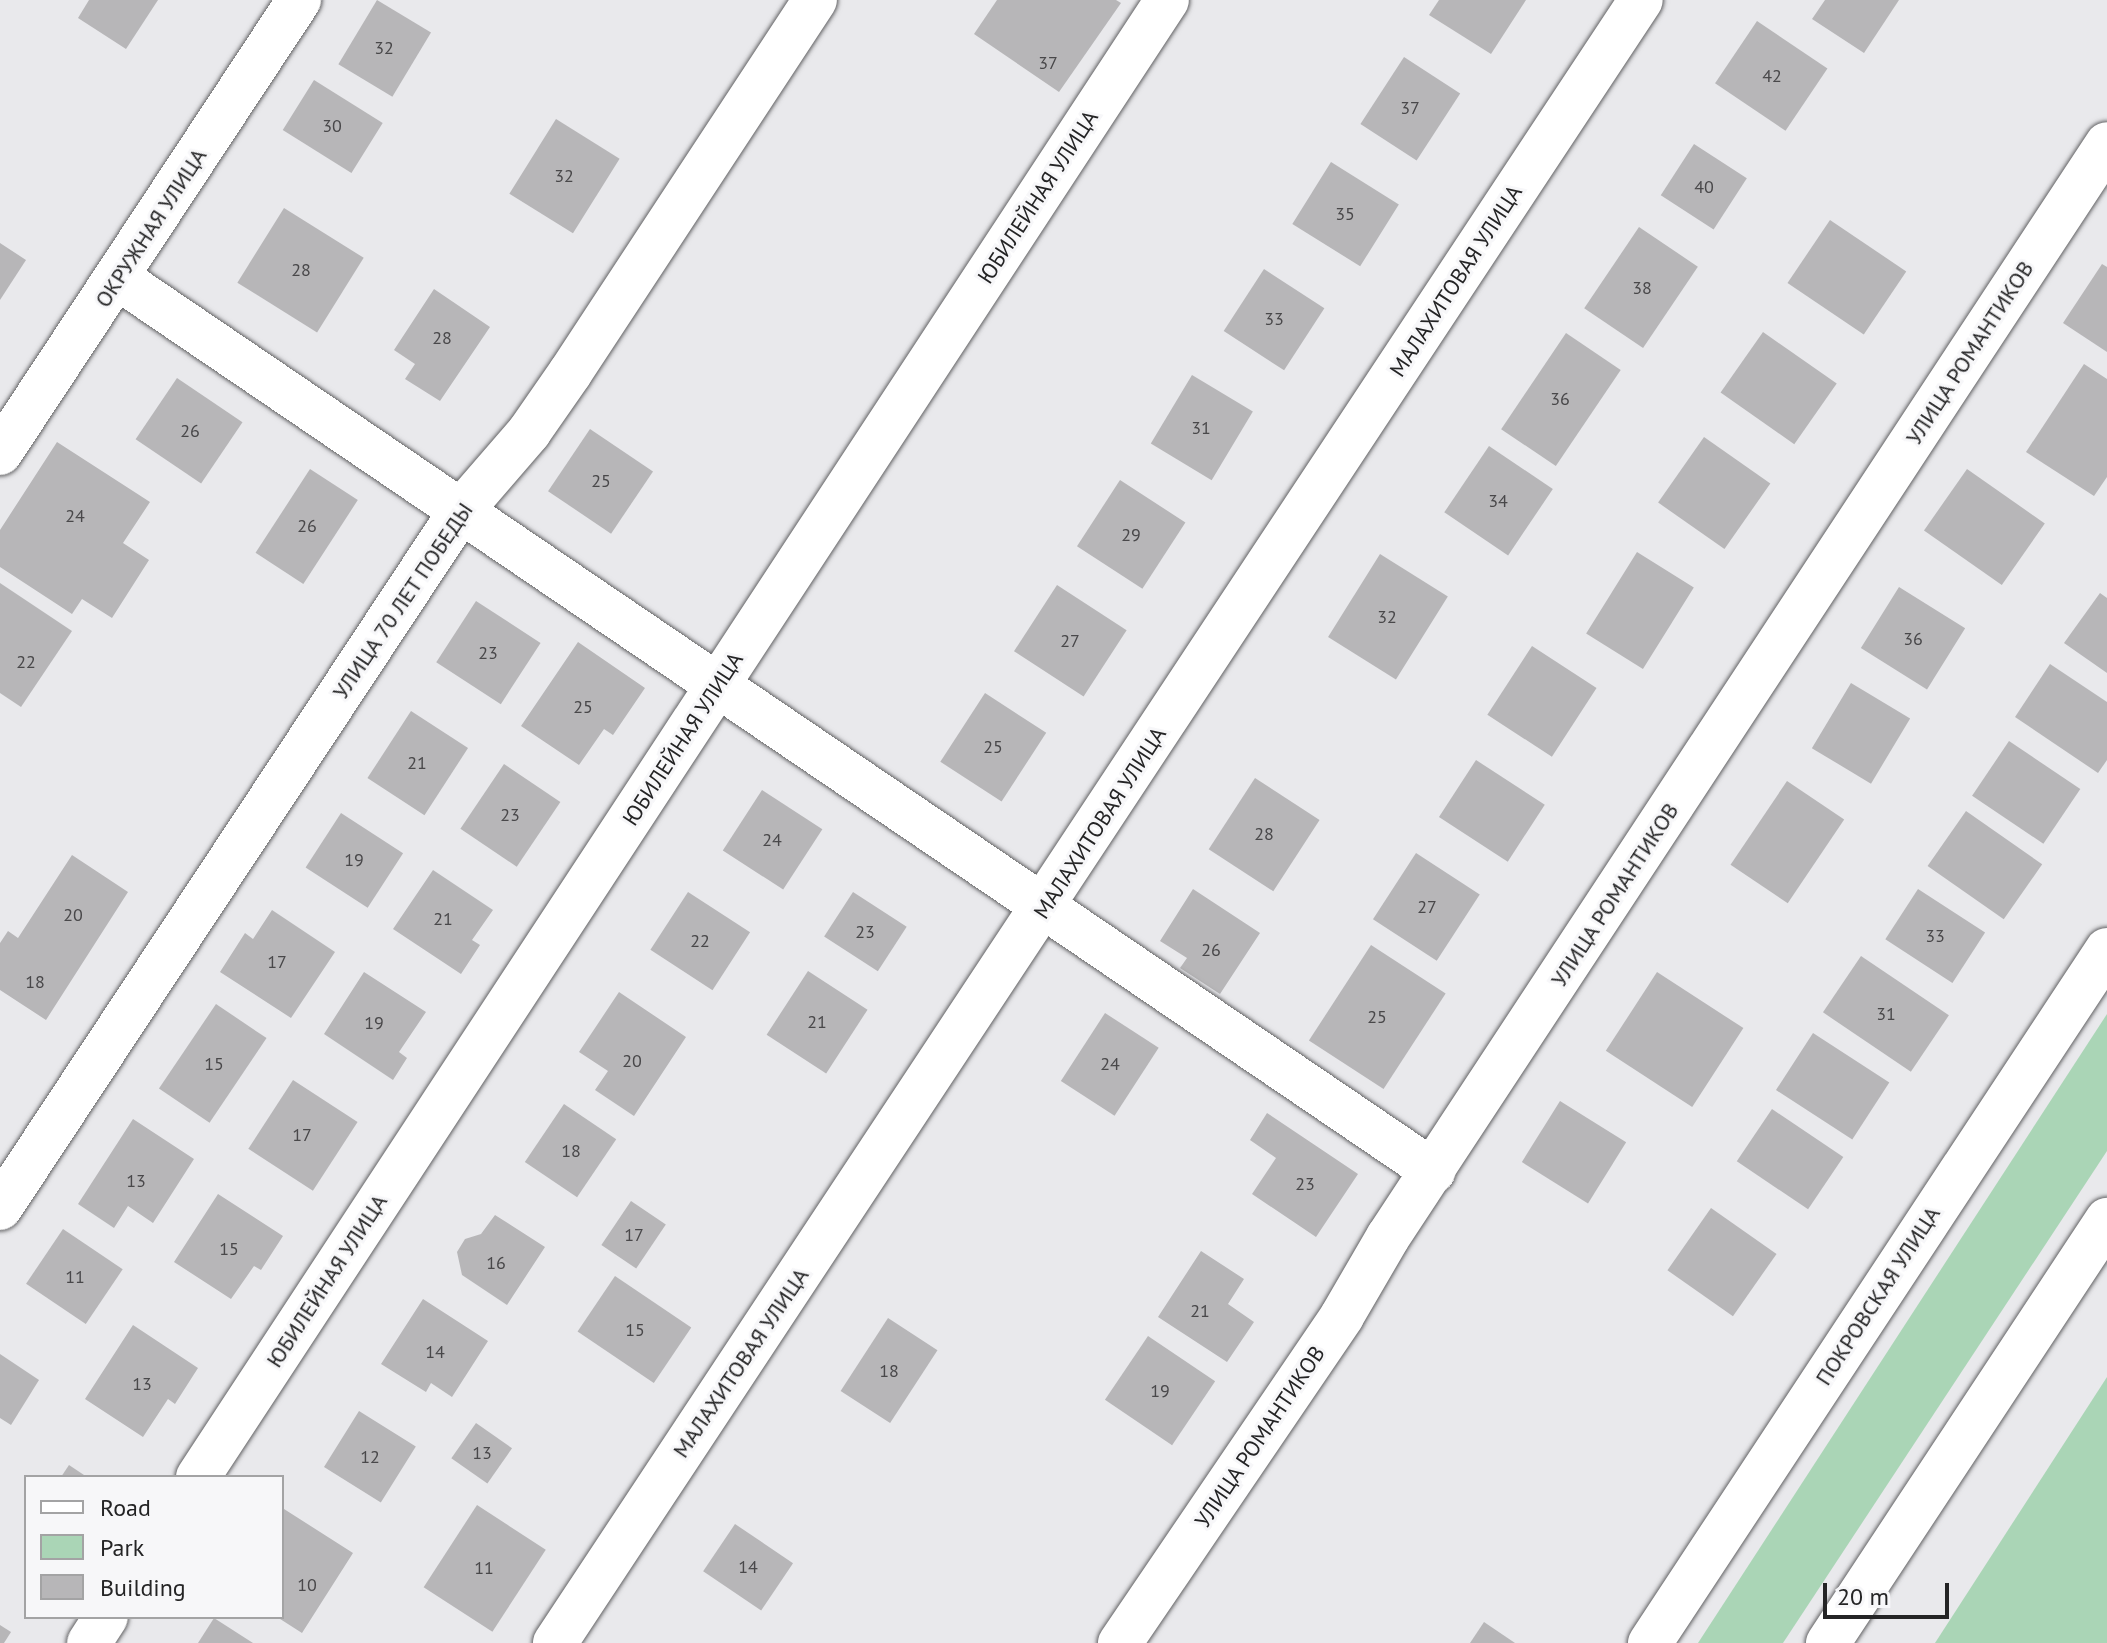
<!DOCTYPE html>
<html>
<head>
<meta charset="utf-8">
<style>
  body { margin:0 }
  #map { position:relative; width:2107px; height:1643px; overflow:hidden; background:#e9e9ec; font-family:"PT Sans",sans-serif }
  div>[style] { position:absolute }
  .green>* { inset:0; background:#aad5b6 }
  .building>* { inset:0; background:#b7b6b8; transform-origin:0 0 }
  .roads { filter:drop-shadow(0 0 2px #616163) drop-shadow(0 0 2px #616163) }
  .minor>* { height:44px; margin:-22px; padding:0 22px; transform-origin:22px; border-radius:22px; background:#fff }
  .major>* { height:44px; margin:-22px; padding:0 22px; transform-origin:22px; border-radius:22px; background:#fff }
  span { translate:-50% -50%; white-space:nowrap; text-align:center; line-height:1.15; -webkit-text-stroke:6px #f7f7f9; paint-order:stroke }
  .number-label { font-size:18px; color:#49484a }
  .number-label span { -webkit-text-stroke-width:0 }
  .street-label { font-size:22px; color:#242425 }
  .legend { position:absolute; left:24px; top:1475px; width:260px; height:144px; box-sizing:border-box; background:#f7f7f9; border:2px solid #a3a3a4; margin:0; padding:10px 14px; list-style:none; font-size:24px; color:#242425 }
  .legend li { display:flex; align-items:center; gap:16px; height:40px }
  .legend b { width:40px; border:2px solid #a3a3a4 }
  .scale { position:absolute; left:1823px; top:1583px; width:126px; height:36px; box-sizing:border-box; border:4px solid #242425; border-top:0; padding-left:10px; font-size:24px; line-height:28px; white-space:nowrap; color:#242425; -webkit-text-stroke:6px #f7f7f9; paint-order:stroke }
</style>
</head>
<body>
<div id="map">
  <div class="green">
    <div style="clip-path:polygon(2107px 1014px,2107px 1151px,1783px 1643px,1698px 1643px)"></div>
    <div style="clip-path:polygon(2107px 1377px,2107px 1643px,1935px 1643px)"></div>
  </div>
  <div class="building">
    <div style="clip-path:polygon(89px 0,158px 0,126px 49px,78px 18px)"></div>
    <div style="left:377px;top:0;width:63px;height:75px;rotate:31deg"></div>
    <div style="clip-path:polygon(997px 0,1116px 0,1121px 3px,1059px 92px,974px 34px)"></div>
    <div style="clip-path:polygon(1439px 0,1526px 0,1491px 54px,1429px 15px)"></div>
    <div style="clip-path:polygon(1825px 0,1899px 0,1864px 53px,1812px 19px)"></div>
    <div style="left:1757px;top:21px;width:85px;height:75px;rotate:34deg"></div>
    <div style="left:1404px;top:57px;width:67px;height:80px;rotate:33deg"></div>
    <div style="left:314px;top:80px;width:81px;height:59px;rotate:32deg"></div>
    <div style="left:556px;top:119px;width:75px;height:88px;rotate:32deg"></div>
    <div style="left:1694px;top:144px;width:63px;height:61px;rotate:33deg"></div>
    <div style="left:1331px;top:162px;width:80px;height:73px;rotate:32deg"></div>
    <div style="left:284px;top:208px;width:94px;height:88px;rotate:32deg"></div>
    <div style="left:1830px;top:220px;width:92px;height:76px;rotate:34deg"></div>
    <div style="left:1639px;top:227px;width:71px;height:98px;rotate:34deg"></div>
    <div style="clip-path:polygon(0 243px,26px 260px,0 300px)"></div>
    <div style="clip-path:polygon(2102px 264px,2107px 267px,2107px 352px,2063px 323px)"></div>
    <div style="left:1264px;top:269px;width:72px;height:74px;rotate:33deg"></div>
    <div style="clip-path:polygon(434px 289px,490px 327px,440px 401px,405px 379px,415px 364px,394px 350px)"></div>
    <div style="left:1763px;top:332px;width:90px;height:74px;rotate:35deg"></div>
    <div style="left:1566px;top:333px;width:66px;height:116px;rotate:34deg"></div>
    <div style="clip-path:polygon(2084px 364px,2107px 379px,2107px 477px,2094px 496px,2026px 452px)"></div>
    <div style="left:1192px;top:375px;width:71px;height:80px;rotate:31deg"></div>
    <div style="left:177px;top:378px;width:79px;height:74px;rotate:34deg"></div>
    <div style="left:590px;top:429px;width:76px;height:75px;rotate:34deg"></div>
    <div style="left:1704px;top:437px;width:81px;height:80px;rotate:35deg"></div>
    <div style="clip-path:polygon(57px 442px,150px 502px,123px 543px,149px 560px,112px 618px,82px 599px,72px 614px,0 567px,0 530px)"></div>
    <div style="left:1489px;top:446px;width:77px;height:80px;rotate:34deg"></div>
    <div style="left:310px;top:469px;width:57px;height:100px;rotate:33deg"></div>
    <div style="left:1967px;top:469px;width:95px;height:75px;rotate:35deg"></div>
    <div style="left:1120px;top:480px;width:78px;height:79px;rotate:33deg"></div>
    <div style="left:1637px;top:552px;width:67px;height:96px;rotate:32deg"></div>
    <div style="left:1380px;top:554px;width:80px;height:98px;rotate:32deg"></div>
    <div style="clip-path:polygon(0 583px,72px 631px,21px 707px,0 693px)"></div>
    <div style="left:1057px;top:585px;width:83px;height:79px;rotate:33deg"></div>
    <div style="left:1899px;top:587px;width:78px;height:72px;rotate:32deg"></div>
    <div style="clip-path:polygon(2100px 593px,2107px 598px,2107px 673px,2064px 643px)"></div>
    <div style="left:476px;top:601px;width:77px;height:73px;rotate:33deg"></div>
    <div style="clip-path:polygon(578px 642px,645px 688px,613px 735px,604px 729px,579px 765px,521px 726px)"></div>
    <div style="left:1532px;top:646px;width:77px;height:82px;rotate:33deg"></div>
    <div style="clip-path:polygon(2050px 664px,2107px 702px,2107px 760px,2098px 773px,2015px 717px)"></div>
    <div style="left:1851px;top:683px;width:69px;height:76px;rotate:31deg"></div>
    <div style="left:985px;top:693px;width:73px;height:82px;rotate:33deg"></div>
    <div style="left:411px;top:711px;width:68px;height:80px;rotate:33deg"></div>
    <div style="left:2009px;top:741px;width:86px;height:66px;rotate:34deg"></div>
    <div style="left:1476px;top:760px;width:82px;height:68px;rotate:33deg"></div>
    <div style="left:504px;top:764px;width:68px;height:78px;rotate:34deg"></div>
    <div style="left:1255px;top:778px;width:77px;height:85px;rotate:33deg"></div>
    <div style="left:1787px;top:781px;width:69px;height:101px;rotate:34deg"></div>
    <div style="left:762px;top:790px;width:72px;height:72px;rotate:33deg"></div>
    <div style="left:1966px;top:811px;width:93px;height:67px;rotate:35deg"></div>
    <div style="left:341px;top:813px;width:74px;height:65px;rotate:33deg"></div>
    <div style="left:1416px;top:853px;width:76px;height:79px;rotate:33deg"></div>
    <div style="clip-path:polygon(72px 855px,128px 892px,46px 1020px,0 990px,0 943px,8px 931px,18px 938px)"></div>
    <div style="clip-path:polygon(433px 870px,493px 910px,472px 940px,480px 945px,461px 974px,393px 929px)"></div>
    <div style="clip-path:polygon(1193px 889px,1260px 933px,1220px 994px,1180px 968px,1187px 958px,1160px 941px)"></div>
    <div style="left:1918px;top:889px;width:80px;height:60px;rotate:33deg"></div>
    <div style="left:688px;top:892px;width:74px;height:69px;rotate:33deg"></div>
    <div style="left:853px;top:892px;width:64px;height:53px;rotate:33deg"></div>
    <div style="clip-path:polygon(272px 910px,335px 952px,291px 1018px,220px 972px,245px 933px,253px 939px)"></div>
    <div style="left:1371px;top:945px;width:89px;height:114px;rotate:33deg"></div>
    <div style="left:1861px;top:956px;width:106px;height:68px;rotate:34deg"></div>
    <div style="left:808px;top:971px;width:71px;height:76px;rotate:33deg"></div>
    <div style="clip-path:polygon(364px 972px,426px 1012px,399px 1052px,407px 1058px,393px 1080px,324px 1034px)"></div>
    <div style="left:1657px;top:972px;width:103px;height:94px;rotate:33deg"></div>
    <div style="clip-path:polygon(619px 992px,686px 1037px,634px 1116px,595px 1090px,608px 1071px,579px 1052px)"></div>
    <div style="left:216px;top:1004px;width:61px;height:102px;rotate:34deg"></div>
    <div style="left:1105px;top:1013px;width:64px;height:81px;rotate:33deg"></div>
    <div style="left:1813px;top:1033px;width:91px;height:68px;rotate:33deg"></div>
    <div style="left:293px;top:1080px;width:77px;height:82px;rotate:33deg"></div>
    <div style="left:1560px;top:1101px;width:78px;height:72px;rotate:32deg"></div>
    <div style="left:564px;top:1104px;width:63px;height:70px;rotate:34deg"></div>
    <div style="left:1772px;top:1109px;width:86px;height:63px;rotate:34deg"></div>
    <div style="clip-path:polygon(1267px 1113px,1358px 1174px,1316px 1237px,1252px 1194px,1276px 1158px,1250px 1140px)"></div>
    <div style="clip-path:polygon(133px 1119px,194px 1159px,153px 1223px,128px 1206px,114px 1228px,78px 1204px)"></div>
    <div style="clip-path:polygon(218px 1194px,283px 1236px,261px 1270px,254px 1266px,231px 1299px,174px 1262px)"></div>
    <div style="left:631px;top:1201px;width:42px;height:53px;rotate:34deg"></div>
    <div style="left:1711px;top:1208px;width:80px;height:76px;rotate:35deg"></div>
    <div style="clip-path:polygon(495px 1215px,545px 1247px,507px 1305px,462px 1275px,457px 1252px,465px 1239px,481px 1234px)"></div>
    <div style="left:63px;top:1229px;width:72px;height:66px;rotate:34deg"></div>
    <div style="clip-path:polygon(1201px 1251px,1244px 1279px,1228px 1304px,1254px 1322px,1227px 1362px,1158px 1317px)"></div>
    <div style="left:615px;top:1276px;width:92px;height:67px;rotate:34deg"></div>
    <div style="clip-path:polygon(423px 1299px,488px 1341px,452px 1397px,431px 1383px,426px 1392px,381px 1364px)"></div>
    <div style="left:888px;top:1318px;width:59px;height:87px;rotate:33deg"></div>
    <div style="clip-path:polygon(133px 1325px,198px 1368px,175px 1404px,168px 1399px,143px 1437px,85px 1399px)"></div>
    <div style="left:1148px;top:1336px;width:81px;height:77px;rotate:34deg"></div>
    <div style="clip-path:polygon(0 1354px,39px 1380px,11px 1425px,0 1418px)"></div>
    <div style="left:359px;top:1411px;width:67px;height:66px;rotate:32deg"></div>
    <div style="left:476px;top:1423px;width:44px;height:43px;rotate:35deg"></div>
    <div style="clip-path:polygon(69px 1465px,87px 1477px,61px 1477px)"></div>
    <div style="left:477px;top:1505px;width:82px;height:98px;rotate:33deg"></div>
    <div style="clip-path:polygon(284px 1509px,353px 1553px,302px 1633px,277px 1617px,282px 1617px)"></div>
    <div style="left:735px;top:1524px;width:70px;height:57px;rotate:34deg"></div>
    <div style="clip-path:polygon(214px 1618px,253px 1643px,198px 1643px)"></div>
    <div style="clip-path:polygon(1484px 1622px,1515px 1643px,1470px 1643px)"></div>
    <div style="clip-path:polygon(0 1625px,11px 1632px,4px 1643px,0 1643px)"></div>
  </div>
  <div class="roads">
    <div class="minor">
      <div style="left:118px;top:278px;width:1590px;rotate:34.18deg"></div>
      <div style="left:0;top:453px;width:543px;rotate:-56.57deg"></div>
      <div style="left:0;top:1208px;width:834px;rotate:-56.54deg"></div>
      <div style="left:460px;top:512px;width:106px;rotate:-49.2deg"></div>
      <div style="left:529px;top:432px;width:72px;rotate:-55.2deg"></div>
      <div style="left:570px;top:373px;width:446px;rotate:-56.7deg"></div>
      <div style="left:198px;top:1477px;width:1766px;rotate:-56.73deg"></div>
      <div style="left:89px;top:1643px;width:31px;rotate:-57deg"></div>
      <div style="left:555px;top:1643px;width:1969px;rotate:-56.54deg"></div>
      <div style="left:1120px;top:1643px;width:395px;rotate:-55.8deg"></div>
      <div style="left:1342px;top:1316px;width:91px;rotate:-59.8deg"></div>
      <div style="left:1388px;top:1237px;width:1308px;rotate:-56.66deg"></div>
      <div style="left:1650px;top:1643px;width:830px;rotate:-56.6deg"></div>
    </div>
    <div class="major">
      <div style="left:1828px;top:1643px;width:507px;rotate:-56.59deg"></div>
    </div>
  </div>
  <div class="number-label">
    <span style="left:384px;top:48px">32</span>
    <span style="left:1048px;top:63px">37</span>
    <span style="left:1772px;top:76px">42</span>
    <span style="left:1410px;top:108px">37</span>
    <span style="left:332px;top:126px">30</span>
    <span style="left:564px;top:176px">32</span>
    <span style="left:1704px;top:187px">40</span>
    <span style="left:1345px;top:214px">35</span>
    <span style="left:301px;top:270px">28</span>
    <span style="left:1642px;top:288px">38</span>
    <span style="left:1274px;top:319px">33</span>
    <span style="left:442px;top:338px">28</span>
    <span style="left:1560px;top:399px">36</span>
    <span style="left:1201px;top:428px">31</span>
    <span style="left:190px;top:431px">26</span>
    <span style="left:601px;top:481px">25</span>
    <span style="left:1498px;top:501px">34</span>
    <span style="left:75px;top:516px">24</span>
    <span style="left:307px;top:526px">26</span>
    <span style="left:1131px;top:535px">29</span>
    <span style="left:1387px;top:617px">32</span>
    <span style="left:1913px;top:639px">36</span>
    <span style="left:1070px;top:641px">27</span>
    <span style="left:488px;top:653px">23</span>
    <span style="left:26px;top:662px">22</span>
    <span style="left:583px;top:707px">25</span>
    <span style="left:993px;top:747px">25</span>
    <span style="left:417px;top:763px">21</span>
    <span style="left:510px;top:815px">23</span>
    <span style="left:1264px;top:834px">28</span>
    <span style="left:772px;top:840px">24</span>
    <span style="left:354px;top:860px">19</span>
    <span style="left:1427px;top:907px">27</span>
    <span style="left:73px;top:915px">20</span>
    <span style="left:443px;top:919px">21</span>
    <span style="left:865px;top:932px">23</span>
    <span style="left:1935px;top:936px">33</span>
    <span style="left:700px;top:941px">22</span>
    <span style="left:1211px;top:950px">26</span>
    <span style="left:277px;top:962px">17</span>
    <span style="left:35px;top:982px">18</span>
    <span style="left:1886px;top:1014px">31</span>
    <span style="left:1377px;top:1017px">25</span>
    <span style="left:817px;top:1022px">21</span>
    <span style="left:374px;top:1023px">19</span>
    <span style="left:632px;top:1061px">20</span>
    <span style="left:214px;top:1064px">15</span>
    <span style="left:1110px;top:1064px">24</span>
    <span style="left:302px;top:1135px">17</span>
    <span style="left:571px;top:1151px">18</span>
    <span style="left:136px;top:1181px">13</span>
    <span style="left:1305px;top:1184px">23</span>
    <span style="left:634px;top:1235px">17</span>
    <span style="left:229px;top:1249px">15</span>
    <span style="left:496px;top:1263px">16</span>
    <span style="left:75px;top:1277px">11</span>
    <span style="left:1200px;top:1311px">21</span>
    <span style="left:635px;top:1330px">15</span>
    <span style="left:435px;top:1352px">14</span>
    <span style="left:889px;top:1371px">18</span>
    <span style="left:142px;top:1384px">13</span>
    <span style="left:1160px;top:1391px">19</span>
    <span style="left:482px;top:1453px">13</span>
    <span style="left:370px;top:1457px">12</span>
    <span style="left:748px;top:1567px">14</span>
    <span style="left:484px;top:1568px">11</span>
    <span style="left:307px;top:1585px">10</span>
  </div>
  <div class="street-label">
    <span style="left:1038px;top:197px;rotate:-57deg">ЮБИЛЕЙНАЯ УЛИЦА</span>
    <span style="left:151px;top:228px;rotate:-57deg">ОКРУЖНАЯ УЛИЦА</span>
    <span style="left:1456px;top:281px;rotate:-57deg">МАЛАХИТОВАЯ УЛИЦА</span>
    <span style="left:1970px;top:353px;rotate:-57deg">УЛИЦА РОМАНТИКОВ</span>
    <span style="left:403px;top:601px;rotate:-56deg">УЛИЦА 70 ЛЕТ ПОБЕДЫ</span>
    <span style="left:683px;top:739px;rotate:-57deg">ЮБИЛЕЙНАЯ УЛИЦА</span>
    <span style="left:1100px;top:823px;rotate:-57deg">МАЛАХИТОВАЯ УЛИЦА</span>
    <span style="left:1615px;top:895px;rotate:-57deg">УЛИЦА РОМАНТИКОВ</span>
    <span style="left:327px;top:1281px;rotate:-57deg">ЮБИЛЕЙНАЯ УЛИЦА</span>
    <span style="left:1878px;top:1296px;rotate:-57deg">ПОКРОВСКАЯ УЛИЦА</span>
    <span style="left:741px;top:1363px;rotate:-56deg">МАЛАХИТОВАЯ УЛИЦА</span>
    <span style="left:1260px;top:1437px;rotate:-56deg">УЛИЦА РОМАНТИКОВ</span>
  </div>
  <ul class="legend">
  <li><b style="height:10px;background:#fff"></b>Road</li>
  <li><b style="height:22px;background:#aad5b6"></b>Park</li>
  <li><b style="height:22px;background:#b7b6b8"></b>Building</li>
  </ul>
  <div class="scale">20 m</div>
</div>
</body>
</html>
